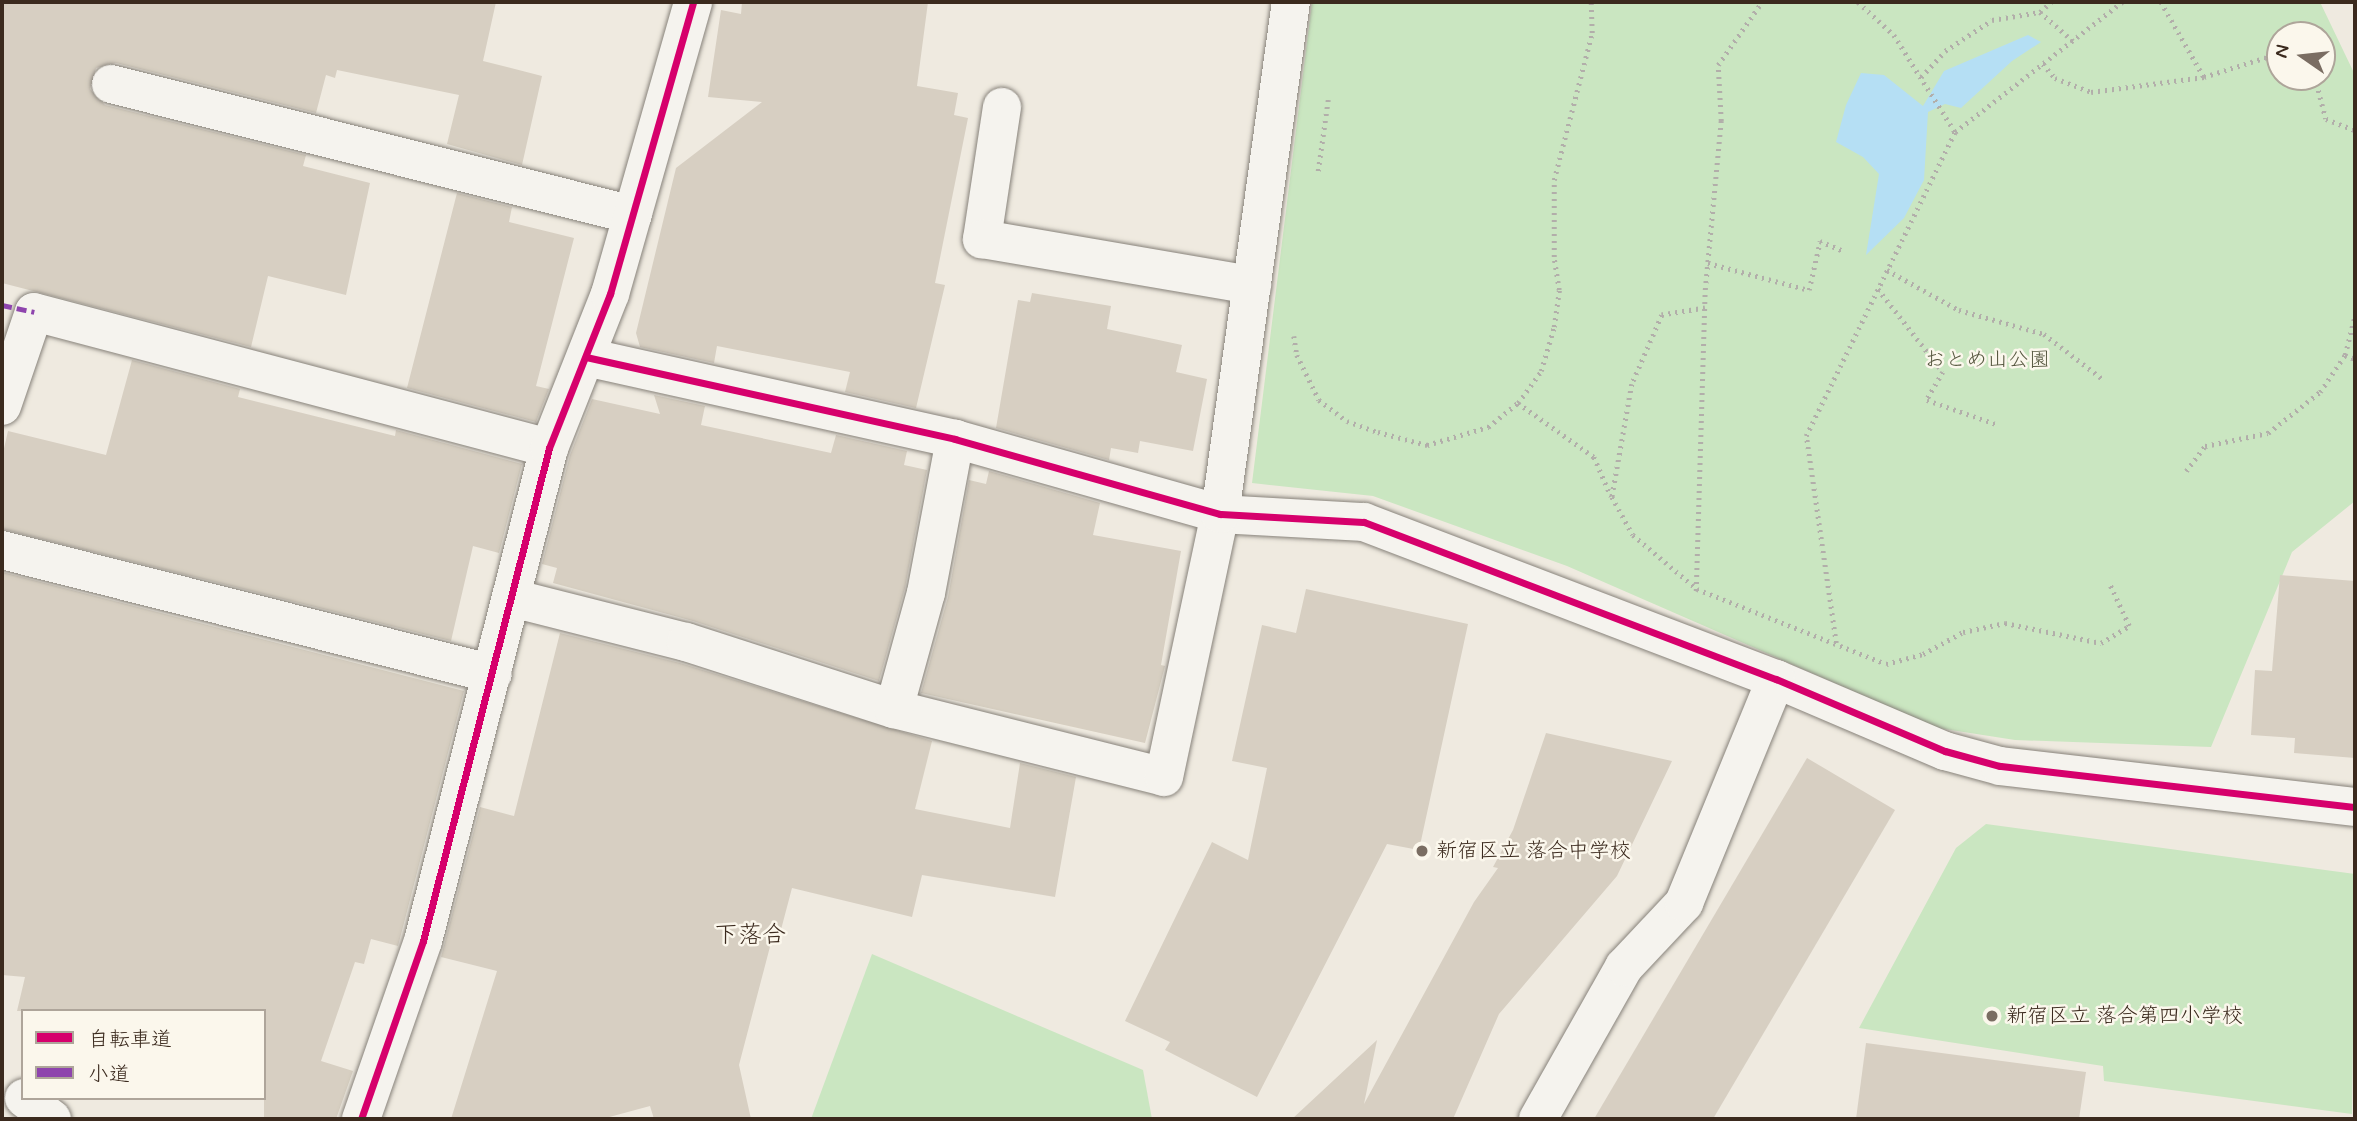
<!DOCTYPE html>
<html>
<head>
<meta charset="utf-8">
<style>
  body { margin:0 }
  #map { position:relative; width:2357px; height:1121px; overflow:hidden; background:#efeae0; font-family:Mynerve,"Klee One",sans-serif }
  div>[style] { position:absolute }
  .green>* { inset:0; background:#cae6c1 }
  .water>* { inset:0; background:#b5dff4 }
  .building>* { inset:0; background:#d7cfc2 }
  .path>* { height:4.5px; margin-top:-2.25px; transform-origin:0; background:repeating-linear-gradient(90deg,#b2aeaa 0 2px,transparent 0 7px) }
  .roads { filter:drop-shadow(0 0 2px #87827a) drop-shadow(0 0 2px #87827a) }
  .minor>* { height:38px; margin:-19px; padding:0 19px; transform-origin:19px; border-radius:19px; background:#f5f3ee }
  .quiet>* { height:5px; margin-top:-2.5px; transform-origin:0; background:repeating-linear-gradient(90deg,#8e44ad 0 10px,transparent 0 15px) }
  .cycleway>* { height:7px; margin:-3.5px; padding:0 3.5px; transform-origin:3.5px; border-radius:3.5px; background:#d6006c }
  .dots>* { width:19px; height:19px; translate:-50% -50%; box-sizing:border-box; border:4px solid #fbf7ec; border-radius:50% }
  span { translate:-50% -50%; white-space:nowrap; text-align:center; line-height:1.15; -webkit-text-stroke:5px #fbf7ec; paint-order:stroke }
  .park-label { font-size:21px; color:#575840 }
  .poi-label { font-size:21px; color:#3b2a1e }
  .left { translate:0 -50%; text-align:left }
  .quarter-label { font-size:24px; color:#3b2a1e }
  .frame { position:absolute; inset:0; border:4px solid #3b2a1e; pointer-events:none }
  .legend { position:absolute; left:21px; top:1009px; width:245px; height:91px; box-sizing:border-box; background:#fbf7ec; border:2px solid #aea59a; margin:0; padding:9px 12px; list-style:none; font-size:21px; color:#3b2a1e }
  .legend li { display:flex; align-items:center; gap:14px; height:35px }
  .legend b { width:35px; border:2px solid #aea59a }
  .north { position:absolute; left:2266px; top:21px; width:70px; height:70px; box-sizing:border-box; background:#fbf7ec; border:2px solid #aea59a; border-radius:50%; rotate:284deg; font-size:19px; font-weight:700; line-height:28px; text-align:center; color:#3b2a1e }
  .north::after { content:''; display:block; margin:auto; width:24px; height:32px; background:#7a6d62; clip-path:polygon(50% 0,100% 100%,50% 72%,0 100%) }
</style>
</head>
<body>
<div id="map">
  <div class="green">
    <div style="clip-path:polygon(evenodd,1312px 2px,2320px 2px,2355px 75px,2355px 501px,2292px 552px,2211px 747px,2015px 740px,1938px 728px,1567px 566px,1373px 496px,1252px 483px,1312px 2px,2280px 35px,2322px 35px,2322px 77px,2280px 77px,2280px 35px)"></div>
    <div style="clip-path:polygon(1986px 824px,2355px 874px,2352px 1114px,2104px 1081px,2103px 1066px,1859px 1028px,1956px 848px)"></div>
    <div style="clip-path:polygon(872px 954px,1143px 1070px,1152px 1119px,811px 1119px)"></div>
  </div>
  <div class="water">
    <div style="clip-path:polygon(2028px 35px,2041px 42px,2012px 61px,1961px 108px,1945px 104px,1928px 112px,1924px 180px,1904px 218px,1866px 255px,1879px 174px,1863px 157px,1836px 142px,1846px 105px,1861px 73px,1884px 75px,1923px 106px,1944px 71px)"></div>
  </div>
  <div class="building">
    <div style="clip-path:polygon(2px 2px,496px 2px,483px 61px,542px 76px,522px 165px,447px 144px,459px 95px,337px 70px,335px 78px,326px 75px,316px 113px,116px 63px,96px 68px,90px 89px,105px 105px,306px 155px,303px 166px,370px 183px,346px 295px,268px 276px,251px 347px,2px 283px)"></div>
    <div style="clip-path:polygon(742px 2px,928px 2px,917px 86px,958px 93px,954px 115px,968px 118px,935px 283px,945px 285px,916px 408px,845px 392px,850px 372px,717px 346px,714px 363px,640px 347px,636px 333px,676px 168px,762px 102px,708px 97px,721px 10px,741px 14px)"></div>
    <div style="clip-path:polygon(457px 193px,512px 207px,509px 222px,574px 238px,536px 386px,549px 389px,536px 422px,407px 388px)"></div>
    <div style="clip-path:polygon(1032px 293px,1111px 306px,1107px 329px,1182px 345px,1176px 372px,1207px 379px,1193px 451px,1140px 441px,1138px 453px,1111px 448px,1109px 460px,996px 428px,1018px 300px,1030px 302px)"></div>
    <div style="clip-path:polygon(132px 360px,240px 389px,238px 397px,395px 436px,396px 430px,522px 464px,499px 553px,473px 546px,451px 641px,2px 529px,2px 457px,8px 431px,106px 455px)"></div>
    <div style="clip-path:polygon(654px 395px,705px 406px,701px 425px,831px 453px,836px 435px,907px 451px,904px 465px,927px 470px,905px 588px,879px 681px,693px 621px,553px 583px,557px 568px,542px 564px,570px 455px,592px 399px,660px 414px)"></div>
    <div style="clip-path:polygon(989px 471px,1100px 503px,1093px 535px,1181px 551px,1161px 665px,1165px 666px,1145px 743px,921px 693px,948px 597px,969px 480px,986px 484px)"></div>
    <div style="clip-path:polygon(2px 572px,464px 691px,398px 946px,371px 939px,364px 964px,355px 962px,321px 1061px,353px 1071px,336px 1119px,264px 1119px,264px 1011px,17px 1011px,25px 977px,2px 975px)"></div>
    <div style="clip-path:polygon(2280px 575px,2355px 581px,2355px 758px,2294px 753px,2295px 738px,2251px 735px,2255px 670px,2272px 671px)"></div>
    <div style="clip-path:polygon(1306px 589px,1468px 624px,1419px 850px,1387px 844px,1257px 1097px,1165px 1050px,1170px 1042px,1125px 1021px,1212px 842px,1248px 860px,1267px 768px,1232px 761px,1262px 625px,1296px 633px)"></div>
    <div style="clip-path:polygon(560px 633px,680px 663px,932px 741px,915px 809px,1010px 828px,1020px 763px,1076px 777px,1055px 897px,922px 875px,912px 917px,792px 888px,778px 941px,772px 939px,739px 1065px,751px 1119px,654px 1119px,650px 1106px,602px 1119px,451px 1119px,497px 971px,441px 957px,480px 807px,514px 816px)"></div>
    <div style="clip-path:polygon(1546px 733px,1672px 761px,1617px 876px,1499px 1014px,1453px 1119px,1292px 1119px,1377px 1040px,1364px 1104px,1474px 902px,1498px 868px,1493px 867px,1513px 830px)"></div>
    <div style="clip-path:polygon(1807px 758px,1895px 810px,1713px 1119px,1594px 1119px)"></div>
    <div style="clip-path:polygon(1866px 1043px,2086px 1072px,2079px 1119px,1856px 1119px)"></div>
  </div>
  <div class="path">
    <div style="left:1858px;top:2px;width:49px;rotate:42.5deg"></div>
    <div style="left:1894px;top:35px;width:115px;rotate:57.8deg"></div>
    <div style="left:2161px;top:2px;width:86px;rotate:60.2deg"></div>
    <div style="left:2040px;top:12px;width:44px;rotate:41.3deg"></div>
    <div style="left:2043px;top:64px;width:18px;rotate:49deg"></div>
    <div style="left:2055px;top:78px;width:39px;rotate:21deg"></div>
    <div style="left:2091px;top:92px;width:114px;rotate:-7.6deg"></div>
    <div style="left:2204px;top:77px;width:80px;rotate:-17.5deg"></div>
    <div style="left:1921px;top:77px;width:35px;rotate:-47deg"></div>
    <div style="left:1945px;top:51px;width:56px;rotate:-33.4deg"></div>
    <div style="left:1992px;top:20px;width:49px;rotate:-9.5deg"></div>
    <div style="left:2040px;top:12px;width:15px;rotate:-42deg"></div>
    <div style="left:2315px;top:77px;width:43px;rotate:75.3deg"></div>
    <div style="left:2326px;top:119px;width:31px;rotate:21deg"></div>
    <div style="left:1318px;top:171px;width:72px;rotate:-82deg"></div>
    <div style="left:1708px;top:263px;width:105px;rotate:15deg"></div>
    <div style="left:1809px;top:290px;width:50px;rotate:-77.3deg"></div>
    <div style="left:1820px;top:241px;width:26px;rotate:23deg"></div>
    <div style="left:1887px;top:270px;width:82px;rotate:29.1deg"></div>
    <div style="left:1959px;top:310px;width:88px;rotate:15.8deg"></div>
    <div style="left:2044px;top:334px;width:76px;rotate:37.5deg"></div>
    <div style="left:1878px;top:289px;width:105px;rotate:51.9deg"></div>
    <div style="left:1943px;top:372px;width:32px;rotate:120deg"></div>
    <div style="left:1927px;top:400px;width:73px;rotate:19.2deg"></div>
    <div style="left:1705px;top:308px;width:44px;rotate:170.8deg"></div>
    <div style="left:1662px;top:315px;width:75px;rotate:113.5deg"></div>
    <div style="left:1632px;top:384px;width:115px;rotate:100deg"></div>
    <div style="left:1612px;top:497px;width:43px;rotate:61.1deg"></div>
    <div style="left:1633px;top:535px;width:84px;rotate:40.2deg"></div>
    <div style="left:1697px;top:589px;width:203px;rotate:21.6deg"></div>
    <div style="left:1886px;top:664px;width:38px;rotate:-15deg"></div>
    <div style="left:1923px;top:654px;width:46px;rotate:-28.8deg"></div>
    <div style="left:1963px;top:632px;width:43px;rotate:-12.1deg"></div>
    <div style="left:2005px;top:623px;width:98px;rotate:11.8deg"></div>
    <div style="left:2101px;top:643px;width:33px;rotate:-31deg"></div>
    <div style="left:2129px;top:626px;width:45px;rotate:-114.9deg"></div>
    <div style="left:1294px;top:336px;width:19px;rotate:81deg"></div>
    <div style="left:1297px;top:355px;width:50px;rotate:63.9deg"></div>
    <div style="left:1319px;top:400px;width:35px;rotate:37deg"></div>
    <div style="left:1347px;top:421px;width:33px;rotate:20deg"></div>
    <div style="left:1378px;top:432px;width:51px;rotate:14.9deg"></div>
    <div style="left:1427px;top:445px;width:64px;rotate:-16.4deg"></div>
    <div style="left:1488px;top:427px;width:38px;rotate:-39deg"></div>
    <div style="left:1518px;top:403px;width:39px;rotate:-54deg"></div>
    <div style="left:1541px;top:371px;width:46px;rotate:-73.5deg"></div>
    <div style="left:1554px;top:327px;width:37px;rotate:-82deg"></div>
    <div style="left:1559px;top:290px;width:33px;rotate:-99deg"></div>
    <div style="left:1554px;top:257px;width:77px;rotate:-90deg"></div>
    <div style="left:1554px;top:180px;width:152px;rotate:-75.5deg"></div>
    <div style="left:1592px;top:33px;width:31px;rotate:-92deg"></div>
    <div style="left:2345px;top:355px;width:11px;rotate:22deg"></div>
    <div style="left:1518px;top:403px;width:93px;rotate:35.4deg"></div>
    <div style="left:1594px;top:457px;width:43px;rotate:66.4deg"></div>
    <div style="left:2186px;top:471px;width:31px;rotate:-53deg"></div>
    <div style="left:2205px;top:446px;width:64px;rotate:-11.7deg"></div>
    <div style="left:2268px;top:433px;width:66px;rotate:-38.3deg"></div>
    <div style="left:2320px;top:392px;width:45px;rotate:-56deg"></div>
    <div style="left:2345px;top:355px;width:41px;rotate:-76deg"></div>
    <div style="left:1696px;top:591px;width:301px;rotate:-88.3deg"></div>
    <div style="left:1705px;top:290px;width:170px;rotate:-84.6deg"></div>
    <div style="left:1721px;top:121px;width:56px;rotate:-93.1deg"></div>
    <div style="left:1718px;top:65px;width:77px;rotate:-55.1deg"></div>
    <div style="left:1836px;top:643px;width:209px;rotate:-98.2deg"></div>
    <div style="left:1806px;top:436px;width:339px;rotate:-63.9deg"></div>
    <div style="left:1955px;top:132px;width:212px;rotate:-37.9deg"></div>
  </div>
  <div class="roads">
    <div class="minor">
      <div style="left:111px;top:84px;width:538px;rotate:14.09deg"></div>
      <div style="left:1002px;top:107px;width:134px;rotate:98.6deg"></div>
      <div style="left:982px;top:239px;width:274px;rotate:9.7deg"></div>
      <div style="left:586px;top:357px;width:378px;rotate:12.5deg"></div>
      <div style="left:955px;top:439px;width:275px;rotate:15.8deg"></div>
      <div style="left:1220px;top:514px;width:144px;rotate:3.2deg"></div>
      <div style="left:1364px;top:522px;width:441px;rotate:20.9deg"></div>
      <div style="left:1776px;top:679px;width:184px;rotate:23.1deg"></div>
      <div style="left:1945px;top:751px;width:57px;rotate:15.3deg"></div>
      <div style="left:2000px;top:766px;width:357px;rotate:6.6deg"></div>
      <div style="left:2px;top:406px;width:99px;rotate:-71.2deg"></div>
      <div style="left:34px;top:312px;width:533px;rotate:14.79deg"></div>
      <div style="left:2px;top:550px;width:506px;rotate:14.17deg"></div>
      <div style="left:512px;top:598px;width:179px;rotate:14.2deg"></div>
      <div style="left:686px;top:642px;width:219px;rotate:17.9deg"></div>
      <div style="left:894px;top:709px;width:278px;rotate:14.1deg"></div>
      <div style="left:1164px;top:777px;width:269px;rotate:-78deg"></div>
      <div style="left:1220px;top:514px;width:517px;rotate:-82.11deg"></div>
      <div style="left:894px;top:709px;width:120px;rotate:-74.6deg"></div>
      <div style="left:926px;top:593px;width:157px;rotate:-79.3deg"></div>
      <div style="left:24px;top:1098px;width:35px;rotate:37deg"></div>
      <div style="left:361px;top:1119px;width:188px;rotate:-70.8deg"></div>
      <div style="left:423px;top:941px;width:509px;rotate:-75.66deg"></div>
      <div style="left:549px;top:448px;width:166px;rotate:-68.4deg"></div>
      <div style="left:610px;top:294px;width:304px;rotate:-74.1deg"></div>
      <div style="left:1538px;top:1119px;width:175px;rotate:-60.5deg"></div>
      <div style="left:1624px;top:967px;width:88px;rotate:-46.8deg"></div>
      <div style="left:1684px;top:903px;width:242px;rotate:-67.7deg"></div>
    </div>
  </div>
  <div class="quiet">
    <div style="left:2px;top:305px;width:33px;rotate:12deg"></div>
  </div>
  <div class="cycleway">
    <div style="left:586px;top:357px;width:378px;rotate:12.5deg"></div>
    <div style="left:955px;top:439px;width:275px;rotate:15.8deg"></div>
    <div style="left:1220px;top:514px;width:144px;rotate:3.2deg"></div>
    <div style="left:1364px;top:522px;width:441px;rotate:20.9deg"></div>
    <div style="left:1776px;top:679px;width:184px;rotate:23.1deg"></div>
    <div style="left:1945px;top:751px;width:57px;rotate:15.3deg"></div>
    <div style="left:2000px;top:766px;width:357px;rotate:6.6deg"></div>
    <div style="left:361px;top:1119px;width:188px;rotate:-70.8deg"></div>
    <div style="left:423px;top:941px;width:509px;rotate:-75.66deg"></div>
    <div style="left:549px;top:448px;width:166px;rotate:-68.4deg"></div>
    <div style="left:610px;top:294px;width:304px;rotate:-74.1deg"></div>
  </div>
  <div class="dots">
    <div style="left:1422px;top:851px;background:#7a6d62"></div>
    <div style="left:1992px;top:1016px;background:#7a6d62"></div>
  </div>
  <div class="park-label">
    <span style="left:1987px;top:360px">おとめ山公園</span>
  </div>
  <div class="poi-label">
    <span class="left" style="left:1436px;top:851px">新宿区立 落合中学校</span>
    <span class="left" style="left:2006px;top:1016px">新宿区立 落合第四小学校</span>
  </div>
  <div class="quarter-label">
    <span style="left:750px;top:936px">下落合</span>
  </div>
  <div class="frame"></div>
  <ul class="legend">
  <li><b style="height:9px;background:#d6006c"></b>自転車道</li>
  <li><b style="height:9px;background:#8e44ad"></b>小道</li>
  </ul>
  <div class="north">N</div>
</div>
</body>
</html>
